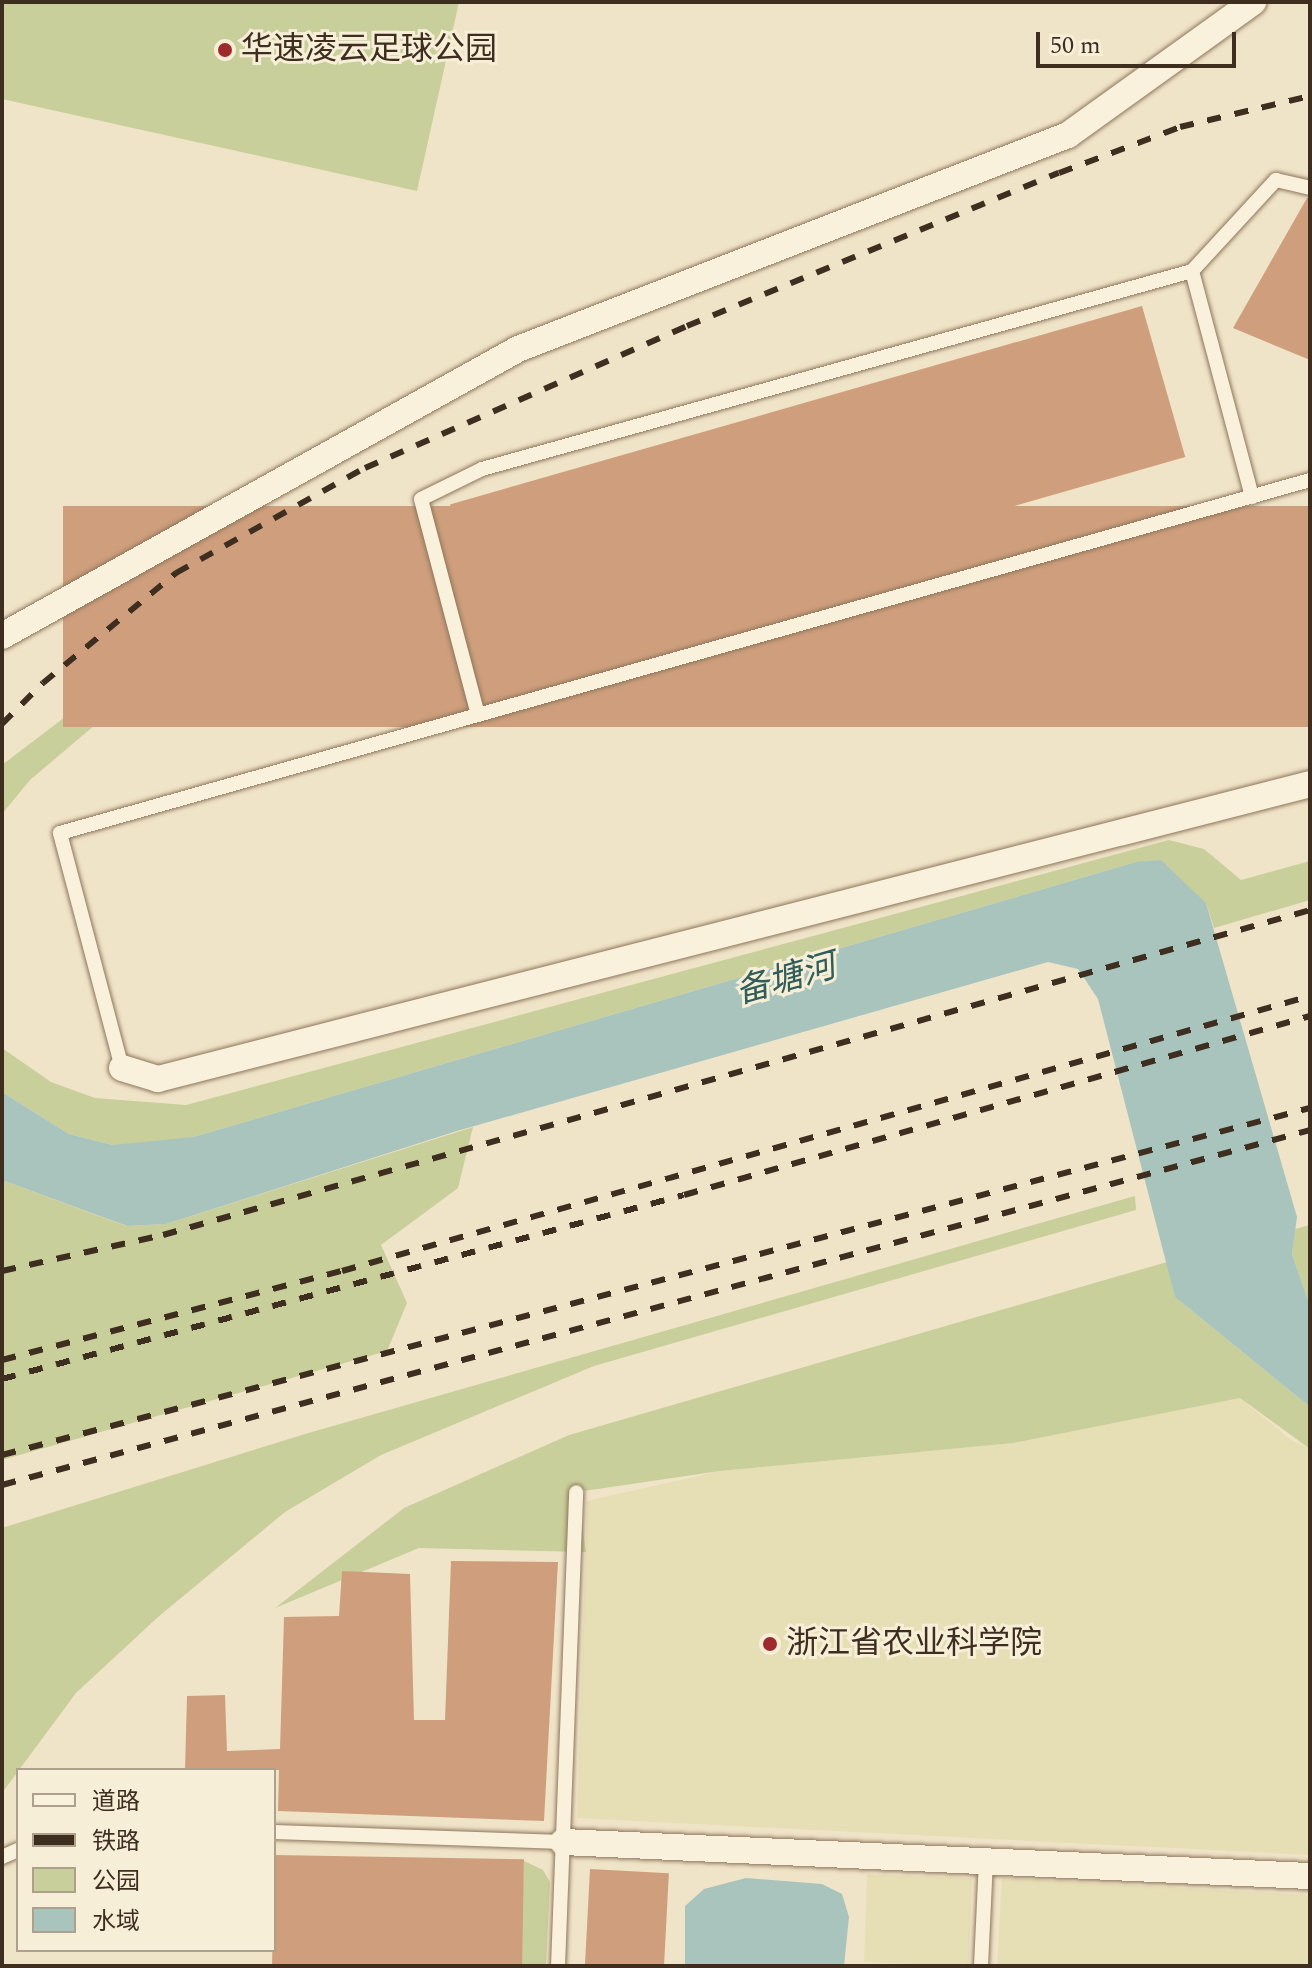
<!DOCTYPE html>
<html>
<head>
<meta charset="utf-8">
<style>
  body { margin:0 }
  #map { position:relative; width:1312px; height:1968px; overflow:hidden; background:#f0e4c8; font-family:Spectral,"Noto Sans SC",serif }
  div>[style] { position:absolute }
  .farmland>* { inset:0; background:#e6deb5; transform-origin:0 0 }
  .green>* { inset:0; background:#c9cf9b }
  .water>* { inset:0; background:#a9c4bc }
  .building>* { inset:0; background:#cf9f7d; transform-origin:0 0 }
  .roads { filter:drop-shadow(0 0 2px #8d765c) drop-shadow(0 0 2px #8d765c) }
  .service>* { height:14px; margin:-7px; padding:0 7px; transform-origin:7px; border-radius:7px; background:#faf1dc }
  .minor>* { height:26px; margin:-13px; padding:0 13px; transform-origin:13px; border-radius:13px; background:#faf1dc }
  .rail>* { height:6px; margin-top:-3px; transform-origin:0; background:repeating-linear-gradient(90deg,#3d2e20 0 14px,transparent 0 28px) }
  .dots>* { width:22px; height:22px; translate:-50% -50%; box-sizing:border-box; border:4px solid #f7eed8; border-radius:50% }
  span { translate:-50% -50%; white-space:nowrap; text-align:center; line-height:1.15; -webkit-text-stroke:6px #f7eed8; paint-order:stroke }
  .poi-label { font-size:32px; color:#3d2e20 }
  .left { translate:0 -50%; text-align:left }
  .water-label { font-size:34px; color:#2f5d5a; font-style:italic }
  .frame { position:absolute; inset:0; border:4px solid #3d2e20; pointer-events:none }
  .legend { position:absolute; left:16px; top:1768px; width:260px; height:184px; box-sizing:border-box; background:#f7eed8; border:2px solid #ada18e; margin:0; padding:10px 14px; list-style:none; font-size:24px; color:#3d2e20 }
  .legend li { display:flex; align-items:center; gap:16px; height:40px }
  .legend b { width:40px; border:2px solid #ada18e }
  .scale { position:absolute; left:1036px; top:32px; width:200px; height:36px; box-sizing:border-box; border:4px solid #3d2e20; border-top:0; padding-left:10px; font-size:24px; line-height:28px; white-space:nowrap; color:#3d2e20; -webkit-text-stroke:6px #f7eed8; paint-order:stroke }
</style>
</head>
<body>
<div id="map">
  <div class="farmland">
    <div style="clip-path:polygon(1240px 1398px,1291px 1440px,1310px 1449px,1310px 1855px,577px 1818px,587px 1501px,720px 1471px,1013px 1443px)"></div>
    <div style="left:972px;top:1878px;width:88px;height:105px;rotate:92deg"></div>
    <div style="clip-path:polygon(1002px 1878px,1310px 1895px,1310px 1966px,997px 1966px)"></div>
  </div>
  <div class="green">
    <div style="clip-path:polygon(2px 2px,459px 2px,417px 191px,2px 99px)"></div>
    <div style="clip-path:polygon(379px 512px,384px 532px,167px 664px,30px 780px,2px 814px,2px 765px,250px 576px)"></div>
    <div style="clip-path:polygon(1169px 840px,1204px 849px,1241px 880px,1310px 861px,1310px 900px,1214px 928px,1206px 903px,1136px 862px,193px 1137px,150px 1145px,113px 1145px,69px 1134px,2px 1092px,2px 1048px,51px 1082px,95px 1098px,186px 1105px)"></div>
    <div style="clip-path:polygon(473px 1127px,458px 1188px,381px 1245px,407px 1303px,387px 1351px,2px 1460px,2px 1180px,126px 1226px,166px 1224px)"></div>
    <div style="clip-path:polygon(1135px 1196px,1136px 1210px,594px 1366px,381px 1455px,285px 1512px,158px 1617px,76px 1693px,2px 1793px,2px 1528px,305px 1434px)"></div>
    <div style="clip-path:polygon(1310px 1225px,1310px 1306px,1292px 1254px,1295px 1229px)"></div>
    <div style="clip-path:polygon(1167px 1262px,1175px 1297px,1310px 1407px,1310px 1449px,1240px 1398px,1013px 1443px,720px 1471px,577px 1492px,586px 1552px,419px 1548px,275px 1608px,404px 1508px,569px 1435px)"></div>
    <div style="clip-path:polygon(524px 1861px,543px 1870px,550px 1882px,546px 1966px,520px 1966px)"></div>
  </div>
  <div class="water">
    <div style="clip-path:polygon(1161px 860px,1206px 903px,1297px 1217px,1292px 1254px,1310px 1306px,1310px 1407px,1175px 1297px,1098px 999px,1078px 969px,1048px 962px,457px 1131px,166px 1224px,127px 1226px,2px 1180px,2px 1092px,69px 1134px,113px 1145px,193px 1137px,1136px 862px)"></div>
    <div style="clip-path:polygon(746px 1878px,822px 1884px,842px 1894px,849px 1917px,844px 1966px,685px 1966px,685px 1906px,704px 1889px)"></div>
  </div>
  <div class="building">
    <div style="clip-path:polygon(1307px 198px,1310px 198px,1310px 360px,1233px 328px)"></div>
    <div style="left:1142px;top:306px;width:157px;height:720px;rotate:74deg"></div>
    <div style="left:1310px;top:506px;width:221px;height:1247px;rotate:90deg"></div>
    <div style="clip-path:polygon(451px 1561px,558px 1562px,544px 1821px,278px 1811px,279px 1770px,185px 1770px,187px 1696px,225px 1695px,227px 1751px,280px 1749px,284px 1617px,339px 1616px,342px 1571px,410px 1574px,414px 1720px,445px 1720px)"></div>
    <div style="left:274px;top:1855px;width:250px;height:111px;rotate:1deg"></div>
    <div style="left:590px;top:1869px;width:79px;height:97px;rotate:3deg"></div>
  </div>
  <div class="roads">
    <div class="service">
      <div style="left:1192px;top:271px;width:124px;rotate:-47.3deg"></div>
      <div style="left:1276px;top:180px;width:35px;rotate:13deg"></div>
      <div style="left:478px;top:715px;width:223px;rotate:-104.8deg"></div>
      <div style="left:421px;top:499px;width:68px;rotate:-26.2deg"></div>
      <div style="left:482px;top:469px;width:737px;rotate:-15.58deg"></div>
      <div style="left:1192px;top:271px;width:234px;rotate:75.1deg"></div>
      <div style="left:122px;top:1068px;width:243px;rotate:-104.8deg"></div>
      <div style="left:60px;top:833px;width:1299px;rotate:-15.77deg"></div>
      <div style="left:274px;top:1832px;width:289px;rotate:2deg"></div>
      <div style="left:2px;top:1857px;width:17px;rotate:-24deg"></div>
      <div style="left:558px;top:1966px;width:474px;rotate:-87.8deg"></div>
      <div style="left:981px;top:1966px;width:106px;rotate:-87.3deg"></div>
    </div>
    <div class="minor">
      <div style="left:2px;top:636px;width:590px;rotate:-29.08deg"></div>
      <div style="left:518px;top:349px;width:590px;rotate:-21.26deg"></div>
      <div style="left:1068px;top:135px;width:228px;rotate:-35.7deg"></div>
      <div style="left:122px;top:1068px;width:38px;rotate:17deg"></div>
      <div style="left:158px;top:1079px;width:1189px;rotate:-14.36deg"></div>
      <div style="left:563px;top:1842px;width:748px;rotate:2.61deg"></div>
    </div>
  </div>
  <div class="rail">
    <div style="left:2px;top:724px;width:58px;rotate:-45deg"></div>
    <div style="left:43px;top:683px;width:173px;rotate:-39.6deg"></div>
    <div style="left:176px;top:573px;width:216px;rotate:-29.1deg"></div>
    <div style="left:365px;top:468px;width:352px;rotate:-23.8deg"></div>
    <div style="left:687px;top:326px;width:402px;rotate:-22.4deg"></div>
    <div style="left:1059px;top:173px;width:129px;rotate:-20.8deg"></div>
    <div style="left:1180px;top:127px;width:134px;rotate:-13.4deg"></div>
    <div style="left:2px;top:1271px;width:165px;rotate:-12.6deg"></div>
    <div style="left:163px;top:1235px;width:1192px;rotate:-15.82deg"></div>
    <div style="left:2px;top:1360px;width:351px;rotate:-14.7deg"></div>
    <div style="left:342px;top:1271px;width:1006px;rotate:-15.86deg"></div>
    <div style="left:2px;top:1379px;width:706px;rotate:-15.1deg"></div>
    <div style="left:684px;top:1195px;width:651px;rotate:-15.96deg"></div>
    <div style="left:2px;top:1455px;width:1353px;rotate:-14.86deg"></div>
    <div style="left:2px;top:1485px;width:1355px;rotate:-15.18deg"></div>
  </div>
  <div class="dots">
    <div style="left:225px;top:50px;background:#9e2a2b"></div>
    <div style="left:770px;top:1644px;background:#9e2a2b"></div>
  </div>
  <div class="poi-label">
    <span class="left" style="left:241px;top:50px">华速凌云足球公园</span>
    <span class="left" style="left:786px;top:1644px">浙江省农业科学院</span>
  </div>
  <div class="water-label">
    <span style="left:786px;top:980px;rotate:-16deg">备塘河</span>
  </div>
  <div class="frame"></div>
  <ul class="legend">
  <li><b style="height:10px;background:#faf1dc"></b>道路</li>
  <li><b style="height:10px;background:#3d2e20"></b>铁路</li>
  <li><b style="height:22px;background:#c9cf9b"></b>公园</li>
  <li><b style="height:22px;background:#a9c4bc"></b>水域</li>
  </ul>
  <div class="scale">50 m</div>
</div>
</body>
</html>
